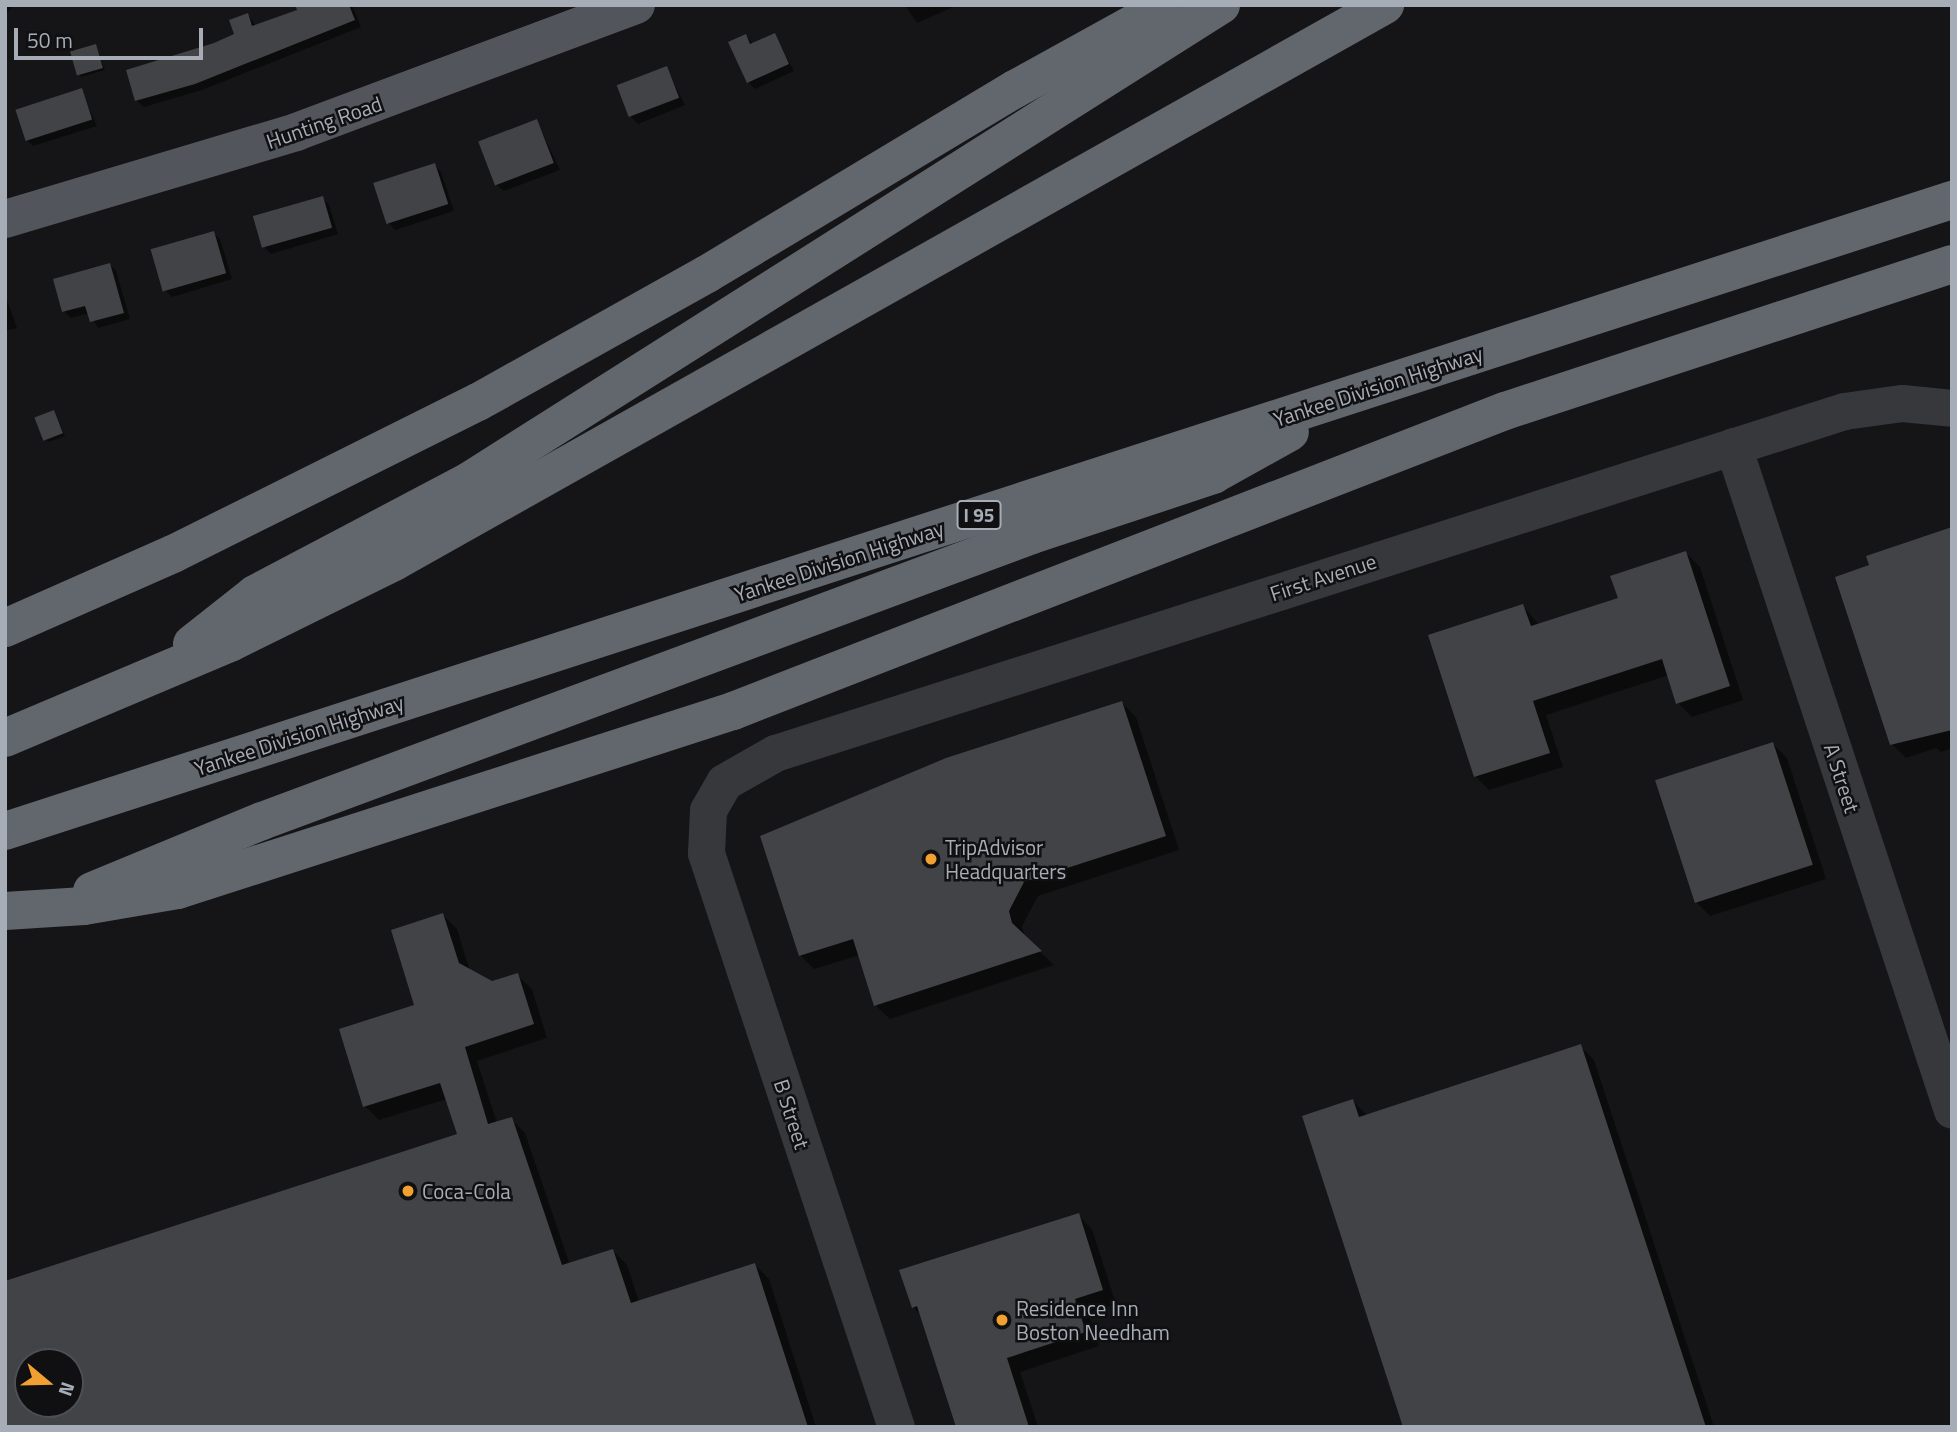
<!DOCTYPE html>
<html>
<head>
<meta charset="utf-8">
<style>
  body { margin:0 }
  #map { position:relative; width:1957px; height:1432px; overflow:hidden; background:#151517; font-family:"Titillium Web",sans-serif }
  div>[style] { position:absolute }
  .shadow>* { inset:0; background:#0007 }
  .building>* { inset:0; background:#414347; transform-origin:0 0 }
  .minor>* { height:37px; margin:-18.5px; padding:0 18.5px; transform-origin:18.5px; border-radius:18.5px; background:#36383c }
  .major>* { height:38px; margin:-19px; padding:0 19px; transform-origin:19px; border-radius:19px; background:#52555b }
  .highway>* { height:38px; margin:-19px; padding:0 19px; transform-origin:19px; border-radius:19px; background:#62666d }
  .dots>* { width:19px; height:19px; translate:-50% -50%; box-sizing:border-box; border:4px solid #101012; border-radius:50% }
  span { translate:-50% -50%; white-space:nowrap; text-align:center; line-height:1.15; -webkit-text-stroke:5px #101012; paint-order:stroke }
  .shield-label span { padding:2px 5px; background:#101012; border:2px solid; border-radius:5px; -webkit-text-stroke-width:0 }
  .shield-label { font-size:19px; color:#a7adb7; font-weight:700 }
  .street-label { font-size:21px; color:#a7adb7 }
  .poi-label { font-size:21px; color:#a7adb7 }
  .left { translate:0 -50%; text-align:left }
  .frame { position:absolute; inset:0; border:7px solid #a7adb7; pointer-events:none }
  .north { position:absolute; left:14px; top:1348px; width:70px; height:70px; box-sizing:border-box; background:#101012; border:2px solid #4c4f54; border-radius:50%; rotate:109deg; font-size:19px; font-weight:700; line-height:28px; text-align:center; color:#a7adb7 }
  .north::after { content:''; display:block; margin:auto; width:24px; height:32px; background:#f2a032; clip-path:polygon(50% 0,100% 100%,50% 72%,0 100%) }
  .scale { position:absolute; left:14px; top:28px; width:189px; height:32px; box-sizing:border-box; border:4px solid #a7adb7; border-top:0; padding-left:9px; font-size:21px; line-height:24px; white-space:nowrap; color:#a7adb7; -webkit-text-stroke:5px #101012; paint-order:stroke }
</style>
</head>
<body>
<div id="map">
  <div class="shadow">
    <div style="clip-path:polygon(5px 5px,14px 5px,5px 15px)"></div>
    <div style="clip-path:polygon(301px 5px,352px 5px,361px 27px,202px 90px,144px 107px,137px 101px,128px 71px,214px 45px,236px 34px,248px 15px,256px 26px,299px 11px)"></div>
    <div style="clip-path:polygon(905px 5px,958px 5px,917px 23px)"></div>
    <div style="clip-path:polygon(774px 35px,794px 71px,755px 89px,748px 82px,746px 36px,753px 44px)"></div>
    <div style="clip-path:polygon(96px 46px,105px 70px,81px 77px,79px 74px)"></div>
    <div style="clip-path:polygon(666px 68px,685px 105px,638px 124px,631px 117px,635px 80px)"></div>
    <div style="clip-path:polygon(81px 90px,97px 126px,33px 146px,26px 139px)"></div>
    <div style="clip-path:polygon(537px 121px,560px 170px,504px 191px,497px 185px)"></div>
    <div style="clip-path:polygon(435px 165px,441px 172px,454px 211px,395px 230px,389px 223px)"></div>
    <div style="clip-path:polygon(322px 198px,329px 205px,338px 234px,271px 254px,265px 248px)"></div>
    <div style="clip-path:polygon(213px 233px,220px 239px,232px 279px,172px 297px,165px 290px)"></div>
    <div style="clip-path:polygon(110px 265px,116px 271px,130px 319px,98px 328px,89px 313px,71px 318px,64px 311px)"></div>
    <div style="clip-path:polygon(5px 295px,17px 328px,5px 331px)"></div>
    <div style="clip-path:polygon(56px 415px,65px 436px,49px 442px,46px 440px)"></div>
    <div style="clip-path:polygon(1952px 529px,1952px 748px,1941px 752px,1936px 748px,1906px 758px,1892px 744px,1871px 566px)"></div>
    <div style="clip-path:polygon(1686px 553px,1700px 567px,1743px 700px,1692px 717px,1678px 703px,1669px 675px,1546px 715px,1563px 767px,1489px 790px,1475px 776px,1523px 606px,1539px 625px,1620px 599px)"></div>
    <div style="clip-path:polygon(1122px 703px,1136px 717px,1179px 850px,1038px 896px,1022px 926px,1025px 937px,1054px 965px,890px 1019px,875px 1005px,860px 955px,814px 969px,800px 955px)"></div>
    <div style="clip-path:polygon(1773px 744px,1787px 758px,1826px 879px,1710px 916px,1696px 902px)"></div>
    <div style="clip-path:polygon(evenodd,443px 915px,457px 929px,470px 971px,492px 983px,517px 975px,532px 989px,547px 1038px,477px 1061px,497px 1123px,511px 1119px,525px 1133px,570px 1265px,613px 1251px,627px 1265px,639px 1302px,755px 1265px,769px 1279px,816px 1427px,5px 1427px,5px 1283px,459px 1135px,447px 1099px,379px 1120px,365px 1106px,417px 1006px,443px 915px,28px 1362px,70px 1362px,70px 1404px,28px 1404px,28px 1362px)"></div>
    <div style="clip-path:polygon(1580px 1046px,1594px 1060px,1714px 1427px,1405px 1427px,1353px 1101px,1367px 1115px)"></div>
    <div style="clip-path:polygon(1078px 1215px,1092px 1229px,1116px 1304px,1088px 1313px,1099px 1346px,1020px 1372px,1038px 1427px,958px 1427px,922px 1316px,913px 1307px)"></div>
  </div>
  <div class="building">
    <div style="clip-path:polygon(295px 5px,349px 5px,355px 20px,195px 84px,135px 101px,126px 70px,214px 43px,234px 34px,229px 20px,248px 13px,252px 26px,297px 10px)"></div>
    <div style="clip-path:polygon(775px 33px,789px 64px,747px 83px,728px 42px,746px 34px,750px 44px)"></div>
    <div style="left:96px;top:44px;width:25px;height:27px;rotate:74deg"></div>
    <div style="left:667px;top:66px;width:34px;height:54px;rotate:69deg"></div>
    <div style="left:82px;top:88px;width:33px;height:70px;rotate:72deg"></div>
    <div style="left:537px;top:119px;width:47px;height:63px;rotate:69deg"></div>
    <div style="left:435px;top:163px;width:43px;height:65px;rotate:72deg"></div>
    <div style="left:323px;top:196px;width:33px;height:73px;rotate:74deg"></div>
    <div style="left:214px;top:231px;width:44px;height:66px;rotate:74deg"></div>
    <div style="clip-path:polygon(110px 263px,124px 313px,90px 322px,85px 306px,62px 312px,53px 279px)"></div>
    <div style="left:54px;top:410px;width:25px;height:21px;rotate:69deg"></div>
    <div style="clip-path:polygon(1952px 527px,1952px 730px,1890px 745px,1835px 577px,1869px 565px,1866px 556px)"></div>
    <div style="clip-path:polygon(1686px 551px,1730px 686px,1676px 704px,1662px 659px,1533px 701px,1550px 753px,1474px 777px,1428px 635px,1523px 604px,1531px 626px,1618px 598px,1610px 576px)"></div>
    <div style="clip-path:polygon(1122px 701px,1166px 836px,1024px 882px,1009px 911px,1012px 923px,1042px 951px,874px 1006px,853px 939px,799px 956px,760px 836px,946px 758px)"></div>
    <div style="left:1773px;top:742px;width:129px;height:124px;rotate:72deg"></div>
    <div style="clip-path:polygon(evenodd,443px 913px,459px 963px,492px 981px,518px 973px,534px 1024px,465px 1047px,488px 1124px,512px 1117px,562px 1265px,613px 1249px,631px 1303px,755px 1263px,808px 1427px,5px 1427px,5px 1281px,457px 1134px,440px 1083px,363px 1107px,339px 1029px,414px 1005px,391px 930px,443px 913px,28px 1362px,70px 1362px,70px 1404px,28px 1404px,28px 1362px)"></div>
    <div style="clip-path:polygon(1581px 1044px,1706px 1427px,1403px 1427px,1302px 1116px,1353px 1099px,1359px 1117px)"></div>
    <div style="clip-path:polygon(1079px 1213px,1103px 1290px,1075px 1299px,1086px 1332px,1007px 1358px,1029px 1427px,956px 1427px,917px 1306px,912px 1308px,899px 1270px)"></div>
  </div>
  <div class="minor">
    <div style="left:1733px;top:446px;width:699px;rotate:71.75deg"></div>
    <div style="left:896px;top:1427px;width:605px;rotate:-108.32deg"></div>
    <div style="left:706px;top:853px;width:43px;rotate:-87.3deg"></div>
    <div style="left:708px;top:810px;width:32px;rotate:-60deg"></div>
    <div style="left:724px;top:782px;width:59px;rotate:-29.6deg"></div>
    <div style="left:775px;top:753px;width:1122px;rotate:-17.74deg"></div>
    <div style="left:1844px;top:411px;width:59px;rotate:-7.9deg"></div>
    <div style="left:1902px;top:403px;width:50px;rotate:5.7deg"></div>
  </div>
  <div class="major">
    <div style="left:5px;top:219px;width:304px;rotate:-16.6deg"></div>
    <div style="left:296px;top:132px;width:363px;rotate:-20.5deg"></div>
  </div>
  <div class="highway">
    <div style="left:5px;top:628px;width:184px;rotate:-23.8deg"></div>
    <div style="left:173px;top:554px;width:341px;rotate:-26.5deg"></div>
    <div style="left:478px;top:402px;width:262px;rotate:-29.2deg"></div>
    <div style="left:707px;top:274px;width:359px;rotate:-31deg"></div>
    <div style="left:1015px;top:89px;width:174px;rotate:-28.9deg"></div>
    <div style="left:192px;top:644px;width:80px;rotate:-38.4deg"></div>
    <div style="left:255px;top:594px;width:242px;rotate:-27.8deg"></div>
    <div style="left:469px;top:481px;width:890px;rotate:-32.33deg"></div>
    <div style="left:5px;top:738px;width:244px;rotate:-22.9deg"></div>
    <div style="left:230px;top:643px;width:183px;rotate:-26.3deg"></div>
    <div style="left:394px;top:562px;width:1137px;rotate:-29.34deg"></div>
    <div style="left:5px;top:831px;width:2047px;rotate:-17.96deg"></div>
    <div style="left:92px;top:891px;width:184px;rotate:-22.4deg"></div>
    <div style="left:262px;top:821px;width:821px;rotate:-20.38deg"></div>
    <div style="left:1032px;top:535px;width:191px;rotate:-18.3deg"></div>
    <div style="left:1213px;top:475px;width:88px;rotate:-29.2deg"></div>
    <div style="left:5px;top:911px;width:79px;rotate:-3.6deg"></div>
    <div style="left:84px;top:906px;width:95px;rotate:-9.7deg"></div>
    <div style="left:178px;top:890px;width:583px;rotate:-17.88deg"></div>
    <div style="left:733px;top:711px;width:828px;rotate:-21.24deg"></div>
    <div style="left:1505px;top:411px;width:471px;rotate:-18.2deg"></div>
  </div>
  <div class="dots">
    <div style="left:931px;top:859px;background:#f2a032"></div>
    <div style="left:408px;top:1191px;background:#f2a032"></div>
    <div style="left:1002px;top:1320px;background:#f2a032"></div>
  </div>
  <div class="shield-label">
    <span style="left:979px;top:515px">I 95</span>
  </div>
  <div class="street-label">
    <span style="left:324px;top:122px;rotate:-19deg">Hunting Road</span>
    <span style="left:1378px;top:386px;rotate:-18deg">Yankee Division Highway</span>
    <span style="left:839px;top:561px;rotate:-18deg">Yankee Division Highway</span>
    <span style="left:1323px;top:577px;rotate:-18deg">First Avenue</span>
    <span style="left:299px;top:735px;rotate:-18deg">Yankee Division Highway</span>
    <span style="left:1842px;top:778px;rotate:72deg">A Street</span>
    <span style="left:792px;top:1114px;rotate:72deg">B Street</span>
  </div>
  <div class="poi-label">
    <span class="left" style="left:945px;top:859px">TripAdvisor<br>Headquarters</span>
    <span class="left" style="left:422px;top:1191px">Coca-Cola</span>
    <span class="left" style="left:1016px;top:1320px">Residence Inn<br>Boston Needham</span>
  </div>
  <div class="frame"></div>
  <div class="north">N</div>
  <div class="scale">50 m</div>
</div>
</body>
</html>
